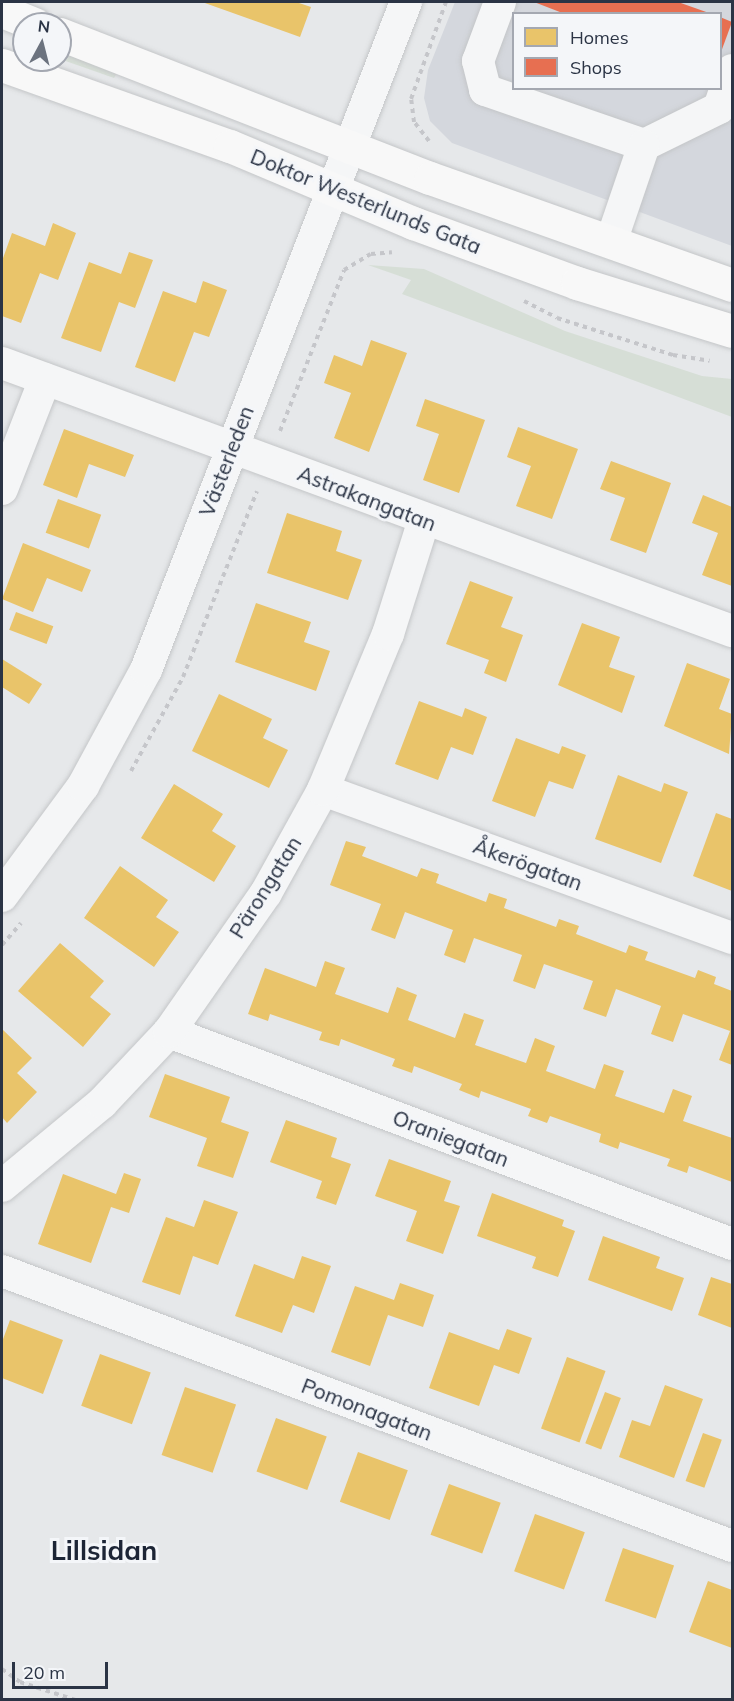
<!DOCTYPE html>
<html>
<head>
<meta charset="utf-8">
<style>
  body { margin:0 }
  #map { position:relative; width:734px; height:1701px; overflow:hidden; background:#e6e8ea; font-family:Mulish,sans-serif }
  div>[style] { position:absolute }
  .built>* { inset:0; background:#d4d7dd }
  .green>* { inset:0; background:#d6ded6 }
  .homes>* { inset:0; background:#e9c46a; transform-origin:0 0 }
  .shops>* { inset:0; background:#e76f51 }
  .path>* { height:4px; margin-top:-2px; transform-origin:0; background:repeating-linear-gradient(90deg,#c5c6ca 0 4.5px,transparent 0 9px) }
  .roads { filter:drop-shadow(0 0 2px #c4c6c8) drop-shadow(0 0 2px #c4c6c8) }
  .minor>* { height:32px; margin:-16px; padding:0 16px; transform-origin:16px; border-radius:16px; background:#f5f6f7 }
  .major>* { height:33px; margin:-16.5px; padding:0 16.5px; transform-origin:16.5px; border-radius:16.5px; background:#f8f8f8 }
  span { translate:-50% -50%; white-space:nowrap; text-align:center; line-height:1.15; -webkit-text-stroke:6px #f4f6f9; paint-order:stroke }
  .street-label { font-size:21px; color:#2b3445 }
  .district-label { font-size:27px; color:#1d2536; font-weight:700 }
  .frame { position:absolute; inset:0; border:3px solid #2b3445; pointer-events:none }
  .legend { position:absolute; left:512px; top:12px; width:210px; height:78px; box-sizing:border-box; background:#f4f6f9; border:2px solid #a4a8b1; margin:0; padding:8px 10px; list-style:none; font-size:18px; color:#2b3445 }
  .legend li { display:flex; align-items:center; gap:12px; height:30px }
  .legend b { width:30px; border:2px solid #a4a8b1 }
  .north { position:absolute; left:12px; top:12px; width:60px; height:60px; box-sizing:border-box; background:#f4f6f9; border:2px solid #a4a8b1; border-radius:50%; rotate:7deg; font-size:16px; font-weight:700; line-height:24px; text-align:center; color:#2b3445 }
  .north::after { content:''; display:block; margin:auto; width:21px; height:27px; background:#6c737f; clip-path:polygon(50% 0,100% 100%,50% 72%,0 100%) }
  .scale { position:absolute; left:12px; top:1662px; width:96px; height:27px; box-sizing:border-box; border:3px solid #2b3445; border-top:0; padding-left:8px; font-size:18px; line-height:21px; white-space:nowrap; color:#2b3445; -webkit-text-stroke:4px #f4f6f9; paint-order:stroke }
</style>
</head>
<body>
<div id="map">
  <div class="built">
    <div style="clip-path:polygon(evenodd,455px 2px,732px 2px,732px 246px,452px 143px,430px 121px,424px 98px,428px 70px,455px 2px,514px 14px,720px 14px,720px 88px,514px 88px,514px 14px)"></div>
  </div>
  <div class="green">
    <div style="clip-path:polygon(60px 52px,117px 73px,114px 78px,60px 59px)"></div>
    <div style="clip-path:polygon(368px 265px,424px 269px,565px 331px,702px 376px,732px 379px,732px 417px,402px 294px,411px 280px)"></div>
  </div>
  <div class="homes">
    <div style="clip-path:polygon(202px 2px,296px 2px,311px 7px,300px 37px)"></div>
    <div style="clip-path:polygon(53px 223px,76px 233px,58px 280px,40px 273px,21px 323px,2px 316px,2px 261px,12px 233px,45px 246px)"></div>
    <div style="clip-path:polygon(129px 252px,153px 260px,135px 308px,119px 302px,101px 352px,61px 338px,89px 262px,121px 274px)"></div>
    <div style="clip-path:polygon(203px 281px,227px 290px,209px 337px,194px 332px,175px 382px,135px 367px,163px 291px,196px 303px)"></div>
    <div style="clip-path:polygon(371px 340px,407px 353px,369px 452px,334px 438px,351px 393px,324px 383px,334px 355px,362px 366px)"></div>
    <div style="clip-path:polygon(425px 399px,485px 420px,459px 493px,423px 480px,439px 434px,416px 426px)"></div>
    <div style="clip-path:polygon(518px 427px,578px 449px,552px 519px,516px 506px,531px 466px,507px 457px)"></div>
    <div style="clip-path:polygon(64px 429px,134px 455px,125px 477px,89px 464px,77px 498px,43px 485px)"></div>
    <div style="clip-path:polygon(611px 461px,671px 483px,646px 553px,610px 540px,625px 498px,600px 489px)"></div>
    <div style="clip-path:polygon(703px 495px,732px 507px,732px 586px,702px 575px,718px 533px,692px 523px)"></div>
    <div style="left:58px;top:499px;width:46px;height:36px;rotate:20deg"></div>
    <div style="clip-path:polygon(287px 513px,342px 531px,336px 551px,362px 560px,348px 600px,267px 573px)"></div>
    <div style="clip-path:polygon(23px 543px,91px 570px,82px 592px,47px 578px,33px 612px,2px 599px)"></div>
    <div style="clip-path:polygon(470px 581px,513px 597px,501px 627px,523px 635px,506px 682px,484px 673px,489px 660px,446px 644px)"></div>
    <div style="clip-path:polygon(256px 603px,311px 622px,304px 642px,330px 651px,316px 691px,235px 662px)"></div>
    <div style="left:16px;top:612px;width:40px;height:19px;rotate:21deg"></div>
    <div style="clip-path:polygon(582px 623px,620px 637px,609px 667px,635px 676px,622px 713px,558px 685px)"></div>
    <div style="clip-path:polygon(2px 659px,42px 684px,29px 704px,2px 687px)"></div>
    <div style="clip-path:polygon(687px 663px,730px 679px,719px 709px,732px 714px,729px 754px,664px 726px)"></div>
    <div style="clip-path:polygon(219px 694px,272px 719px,263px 738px,288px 750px,269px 788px,192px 751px)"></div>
    <div style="clip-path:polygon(419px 701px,462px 717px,465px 708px,487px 717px,473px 755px,451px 747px,438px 780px,395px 764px)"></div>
    <div style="clip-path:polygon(516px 738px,559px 754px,562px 746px,586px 755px,573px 789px,549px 781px,535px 817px,492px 801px)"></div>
    <div style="clip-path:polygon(618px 775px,661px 792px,664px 783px,688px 792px,661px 863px,595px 839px)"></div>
    <div style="clip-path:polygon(174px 784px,223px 814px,212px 831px,236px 846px,214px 882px,141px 838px)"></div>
    <div style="clip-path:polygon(716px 813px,732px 819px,732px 891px,693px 876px)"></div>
    <div style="clip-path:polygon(346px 841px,366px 847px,362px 856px,417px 877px,421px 868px,439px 874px,436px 883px,486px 902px,489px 893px,507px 899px,504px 908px,556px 927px,559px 919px,579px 926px,576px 934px,626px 953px,629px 945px,648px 952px,645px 960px,695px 978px,698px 970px,716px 977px,714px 984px,732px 991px,732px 1065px,719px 1060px,730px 1031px,683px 1014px,673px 1042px,651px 1034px,661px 1006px,616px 989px,606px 1017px,583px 1009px,593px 981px,544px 964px,535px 989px,513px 981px,522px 955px,474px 938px,465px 963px,444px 955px,453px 930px,405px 912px,395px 939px,371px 930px,381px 904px,330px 885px)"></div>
    <div style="clip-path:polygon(120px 866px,168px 900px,156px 917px,179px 932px,154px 967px,84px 918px)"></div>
    <div style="clip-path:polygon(60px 943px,104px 981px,90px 997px,111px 1014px,83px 1047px,18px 991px)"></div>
    <div style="clip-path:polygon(325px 961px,345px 968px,335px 994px,388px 1013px,397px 987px,417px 995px,408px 1020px,455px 1038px,464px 1013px,484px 1020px,475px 1045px,526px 1063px,535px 1038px,555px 1046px,546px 1071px,595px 1089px,604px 1064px,624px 1071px,615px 1096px,664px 1113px,673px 1089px,692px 1096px,683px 1121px,732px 1138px,732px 1182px,689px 1166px,687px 1173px,667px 1166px,670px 1159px,620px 1142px,618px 1149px,599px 1142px,601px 1134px,550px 1116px,547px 1123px,528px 1116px,531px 1109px,481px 1091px,479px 1098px,459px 1090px,462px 1084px,414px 1066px,412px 1073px,392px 1066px,395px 1059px,341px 1039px,339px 1046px,319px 1040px,322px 1032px,270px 1014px,268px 1021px,248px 1014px,265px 968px,316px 987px)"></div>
    <div style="clip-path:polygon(2px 1029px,32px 1058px,17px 1073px,37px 1092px,7px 1123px,2px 1117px)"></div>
    <div style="clip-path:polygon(165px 1074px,230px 1097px,221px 1122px,249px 1132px,233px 1178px,197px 1166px,207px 1138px,149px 1117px)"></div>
    <div style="clip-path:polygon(286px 1120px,337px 1138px,331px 1157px,351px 1164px,336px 1205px,316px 1198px,322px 1181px,270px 1162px)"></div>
    <div style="clip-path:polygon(389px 1159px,451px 1181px,444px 1201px,460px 1206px,443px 1254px,406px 1241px,417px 1211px,375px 1196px)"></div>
    <div style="clip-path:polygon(124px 1173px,141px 1179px,129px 1213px,111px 1207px,91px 1263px,38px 1244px,63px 1174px,116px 1194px)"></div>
    <div style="clip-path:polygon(492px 1193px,564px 1220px,562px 1226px,575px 1231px,558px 1277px,532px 1268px,536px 1257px,477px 1236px)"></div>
    <div style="clip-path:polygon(204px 1200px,238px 1212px,218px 1265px,193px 1256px,180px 1295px,142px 1282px,166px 1217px,194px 1227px)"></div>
    <div style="clip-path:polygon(603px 1236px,660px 1257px,656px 1268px,684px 1278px,672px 1311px,588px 1280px)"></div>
    <div style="clip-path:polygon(302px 1256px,331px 1266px,314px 1313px,293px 1305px,282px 1333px,235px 1316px,254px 1264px,294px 1279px)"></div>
    <div style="clip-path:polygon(711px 1277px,732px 1284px,732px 1328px,698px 1315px)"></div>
    <div style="clip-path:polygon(400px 1283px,434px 1295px,423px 1327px,388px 1315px,370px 1366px,331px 1352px,355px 1286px,394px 1300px)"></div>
    <div style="clip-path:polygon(10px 1320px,63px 1340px,43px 1394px,2px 1378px,2px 1342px)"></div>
    <div style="clip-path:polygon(507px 1329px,532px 1338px,519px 1374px,494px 1365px,479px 1406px,429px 1388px,449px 1332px,499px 1350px)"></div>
    <div style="left:100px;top:1354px;width:54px;height:55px;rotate:20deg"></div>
    <div style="left:567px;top:1357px;width:41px;height:76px;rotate:20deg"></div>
    <div style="clip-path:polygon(665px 1385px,703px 1399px,674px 1478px,619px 1457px,632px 1420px,650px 1426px)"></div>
    <div style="left:185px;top:1387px;width:54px;height:72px;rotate:19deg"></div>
    <div style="left:605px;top:1392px;width:17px;height:55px;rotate:21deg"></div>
    <div style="left:276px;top:1418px;width:54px;height:57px;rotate:20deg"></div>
    <div style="left:703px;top:1433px;width:20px;height:51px;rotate:20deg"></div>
    <div style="left:358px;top:1452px;width:53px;height:53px;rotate:20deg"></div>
    <div style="left:449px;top:1484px;width:55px;height:54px;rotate:20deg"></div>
    <div style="left:535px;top:1514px;width:53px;height:61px;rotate:20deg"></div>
    <div style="left:623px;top:1548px;width:54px;height:56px;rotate:19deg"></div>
    <div style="clip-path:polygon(708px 1581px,732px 1590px,732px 1648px,689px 1632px)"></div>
  </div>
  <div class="shops">
    <div style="clip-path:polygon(534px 2px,678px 2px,709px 13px,565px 14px)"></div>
    <div style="clip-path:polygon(720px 17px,732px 22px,721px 52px,720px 52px)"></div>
  </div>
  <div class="path">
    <div style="left:429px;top:141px;width:24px;rotate:-128deg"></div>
    <div style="left:414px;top:122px;width:23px;rotate:-97deg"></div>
    <div style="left:411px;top:99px;width:103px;rotate:-70.2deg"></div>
    <div style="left:524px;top:301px;width:37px;rotate:27deg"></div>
    <div style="left:557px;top:318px;width:122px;rotate:17.7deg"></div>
    <div style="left:673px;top:355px;width:37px;rotate:9deg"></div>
    <div style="left:280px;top:431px;width:173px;rotate:-68.3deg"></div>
    <div style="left:344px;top:270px;width:31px;rotate:-31deg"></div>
    <div style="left:371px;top:254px;width:21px;rotate:-5deg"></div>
    <div style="left:131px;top:771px;width:107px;rotate:-61deg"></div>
    <div style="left:183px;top:677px;width:200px;rotate:-68.3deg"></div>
    <div style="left:2px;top:945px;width:29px;rotate:-49deg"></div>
    <div style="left:2px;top:1669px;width:22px;rotate:36deg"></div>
    <div style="left:20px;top:1682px;width:58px;rotate:18.1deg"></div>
  </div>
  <div class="roads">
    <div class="minor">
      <div style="left:500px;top:2px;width:63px;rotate:110.4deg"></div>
      <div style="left:478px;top:61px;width:30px;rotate:76deg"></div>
      <div style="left:485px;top:90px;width:168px;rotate:19.1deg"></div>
      <div style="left:644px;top:145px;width:84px;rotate:-26.3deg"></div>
      <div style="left:719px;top:108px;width:40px;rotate:-71.1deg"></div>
      <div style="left:611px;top:242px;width:102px;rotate:-71.2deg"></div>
      <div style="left:2px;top:363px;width:778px;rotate:20.16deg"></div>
      <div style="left:2px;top:489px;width:118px;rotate:-68.6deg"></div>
      <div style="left:323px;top:790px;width:435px;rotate:19.9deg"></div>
      <div style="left:2px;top:896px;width:137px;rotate:-53.6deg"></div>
      <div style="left:83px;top:786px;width:132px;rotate:-61.5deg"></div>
      <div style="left:146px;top:670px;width:717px;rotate:-68.73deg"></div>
      <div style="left:169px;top:1032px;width:602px;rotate:20.63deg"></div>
      <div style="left:2px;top:1186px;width:130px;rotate:-39.7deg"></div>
      <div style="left:102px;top:1103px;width:98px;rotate:-46.7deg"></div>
      <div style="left:169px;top:1032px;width:169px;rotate:-55.1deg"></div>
      <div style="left:266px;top:893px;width:118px;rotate:-61deg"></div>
      <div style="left:323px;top:790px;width:169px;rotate:-67.4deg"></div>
      <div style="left:388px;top:634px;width:120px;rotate:-72.5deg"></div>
      <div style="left:2px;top:1271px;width:780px;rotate:20.64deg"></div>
    </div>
    <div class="major">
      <div style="left:2px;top:11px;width:35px;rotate:22deg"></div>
      <div style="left:60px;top:34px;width:397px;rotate:21.3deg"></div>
      <div style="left:430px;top:178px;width:320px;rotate:19.5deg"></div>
      <div style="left:2px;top:65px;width:242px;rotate:19.6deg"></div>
      <div style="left:230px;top:146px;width:199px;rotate:22.8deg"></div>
      <div style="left:413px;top:223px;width:175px;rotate:20.1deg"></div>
      <div style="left:577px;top:283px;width:162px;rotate:17.2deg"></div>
    </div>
  </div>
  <div class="street-label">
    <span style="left:366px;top:201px;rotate:22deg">Doktor Westerlunds Gata</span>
    <span style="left:226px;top:461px;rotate:-69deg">Västerleden</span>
    <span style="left:367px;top:498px;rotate:21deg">Astrakangatan</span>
    <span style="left:528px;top:864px;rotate:20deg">Åkerögatan</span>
    <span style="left:265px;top:887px;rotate:-58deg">Pärongatan</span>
    <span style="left:451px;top:1138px;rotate:21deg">Oraniegatan</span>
    <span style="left:367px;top:1409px;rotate:21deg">Pomonagatan</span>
  </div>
  <div class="district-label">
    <span style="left:104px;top:1551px">Lillsidan</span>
  </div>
  <div class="frame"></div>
  <ul class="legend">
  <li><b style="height:16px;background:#e9c46a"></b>Homes</li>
  <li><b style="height:16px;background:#e76f51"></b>Shops</li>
  </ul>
  <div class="north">N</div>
  <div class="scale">20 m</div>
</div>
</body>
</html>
